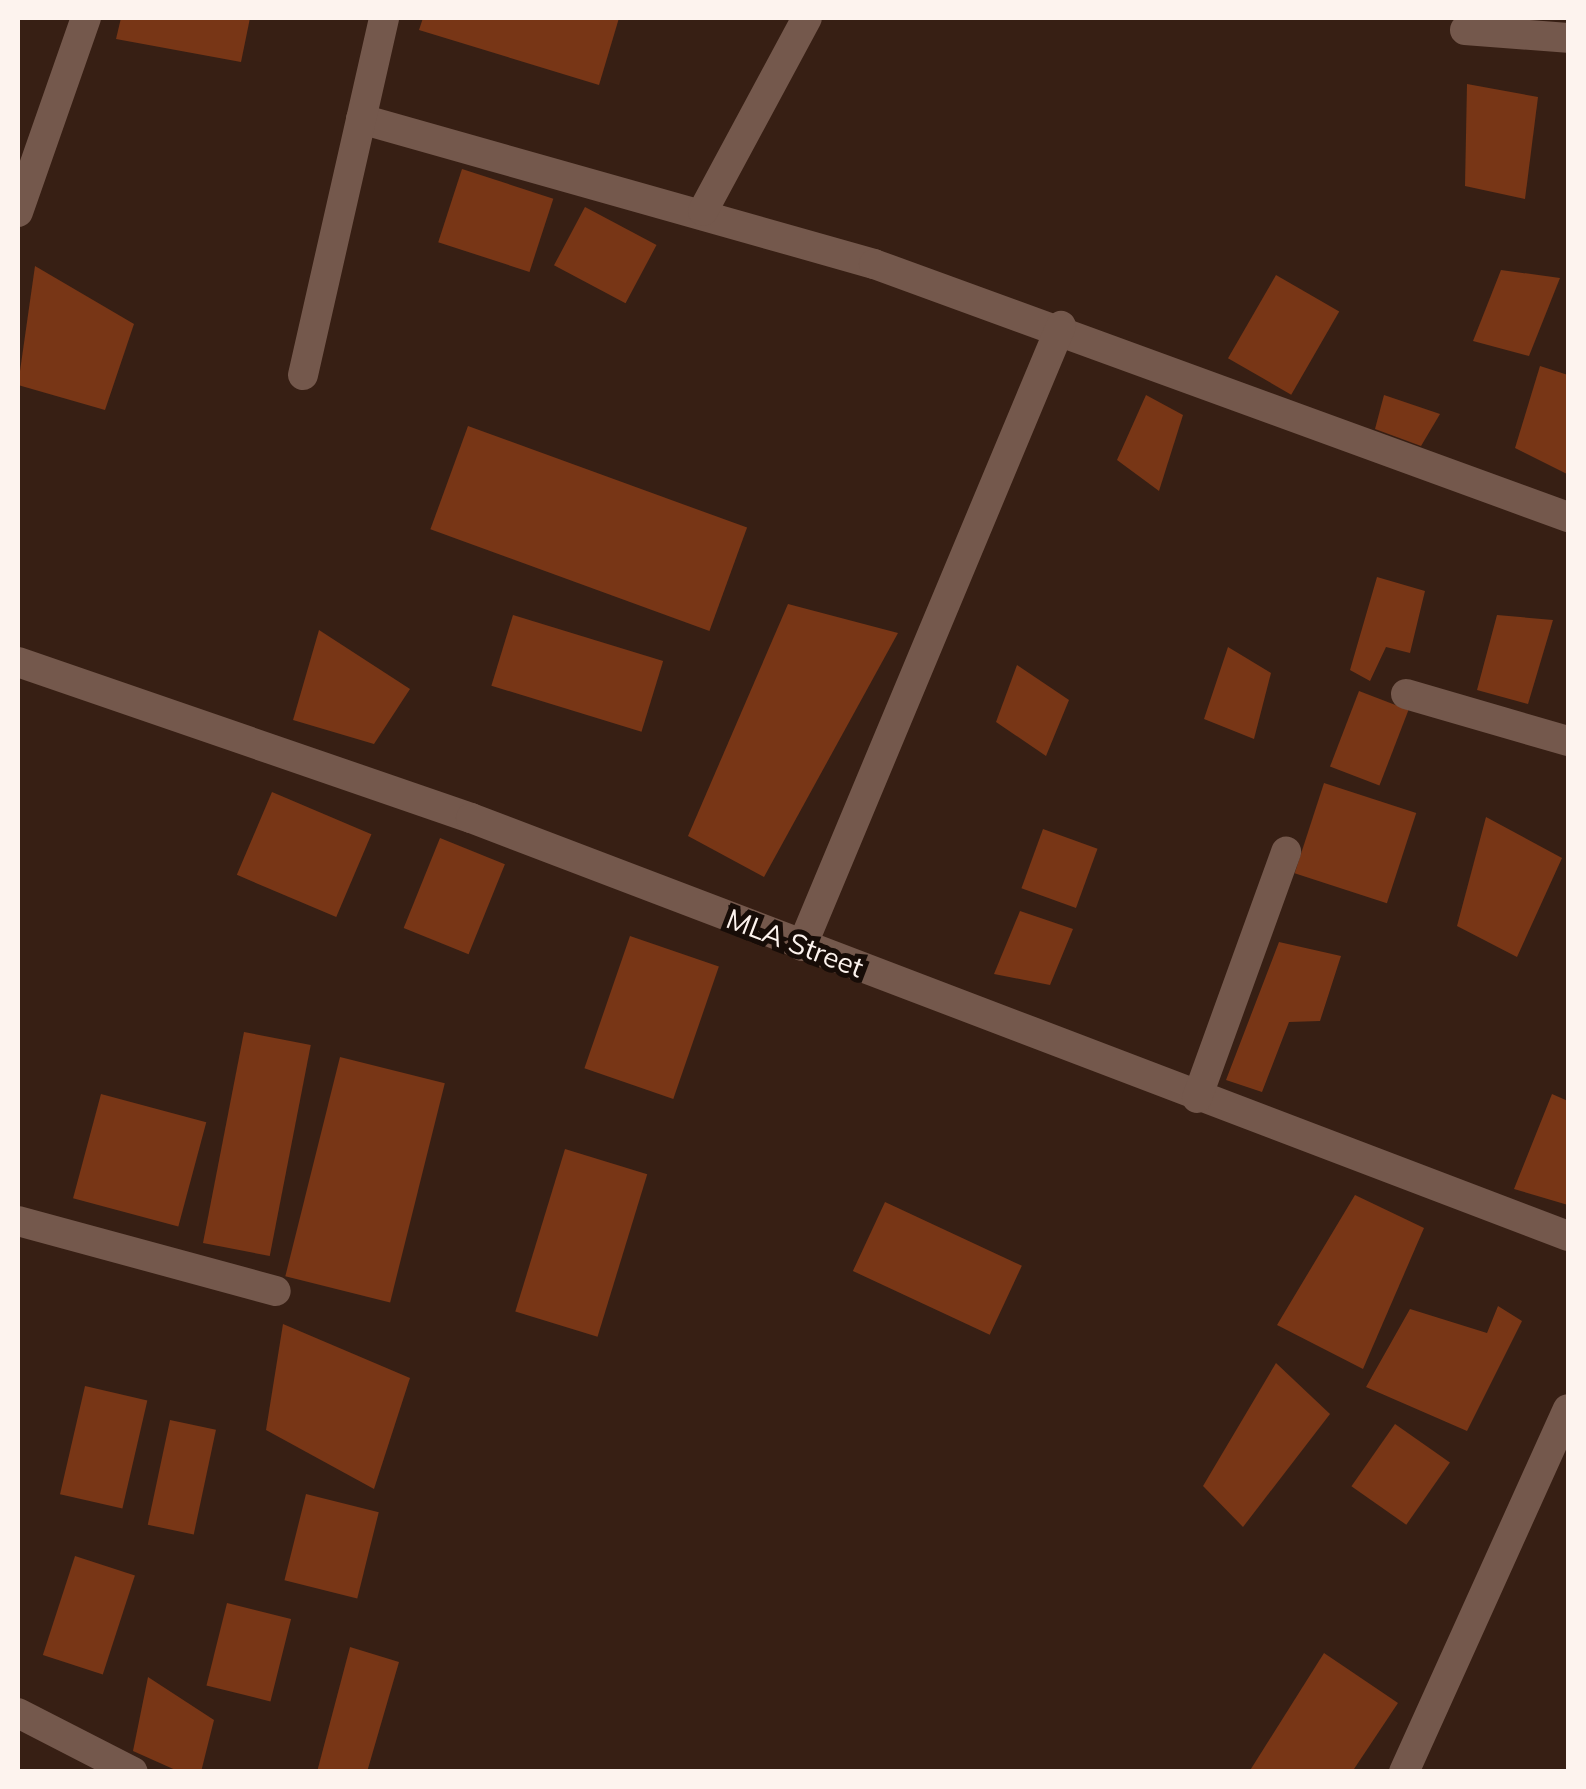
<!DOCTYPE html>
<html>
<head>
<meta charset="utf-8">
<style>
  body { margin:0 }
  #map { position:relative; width:1586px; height:1789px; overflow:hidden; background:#371f14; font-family:Mulish,sans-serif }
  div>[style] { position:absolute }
  .building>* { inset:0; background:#783616; transform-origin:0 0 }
  .minor>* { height:30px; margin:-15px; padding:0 15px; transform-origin:15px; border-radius:15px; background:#74584c }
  span { translate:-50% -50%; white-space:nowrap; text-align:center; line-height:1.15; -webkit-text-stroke:10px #170c07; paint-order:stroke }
  .street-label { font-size:28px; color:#fdf3ee }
  .frame { position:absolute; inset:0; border:20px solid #fdf3ee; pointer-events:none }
</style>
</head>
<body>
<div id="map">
  <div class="building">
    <div style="clip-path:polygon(121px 18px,250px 18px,241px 62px,116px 39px)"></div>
    <div style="clip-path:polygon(423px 18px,619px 18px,599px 85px,419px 30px)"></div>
    <div style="clip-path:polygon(1467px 84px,1538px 97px,1525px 199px,1465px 186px)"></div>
    <div style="left:462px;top:169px;width:96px;height:77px;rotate:18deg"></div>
    <div style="left:585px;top:207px;width:81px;height:66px;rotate:28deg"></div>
    <div style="clip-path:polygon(35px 266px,134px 324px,105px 410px,18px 385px)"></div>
    <div style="clip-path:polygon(1501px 270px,1560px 278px,1529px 356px,1473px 341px)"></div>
    <div style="left:1276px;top:275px;width:73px;height:96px;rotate:30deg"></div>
    <div style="clip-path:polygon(1540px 366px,1568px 375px,1567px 474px,1515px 448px)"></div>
    <div style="clip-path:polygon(1146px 395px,1183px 415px,1159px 491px,1117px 460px)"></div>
    <div style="clip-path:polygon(1384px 395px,1440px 414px,1421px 446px,1375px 429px)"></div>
    <div style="left:468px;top:426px;width:297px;height:110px;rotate:20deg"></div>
    <div style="clip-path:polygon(1377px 577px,1425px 591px,1410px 653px,1386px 647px,1370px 681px,1350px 670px)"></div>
    <div style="clip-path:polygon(788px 604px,898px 633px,764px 877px,688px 836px)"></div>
    <div style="left:513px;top:615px;width:157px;height:74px;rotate:17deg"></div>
    <div style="clip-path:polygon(1497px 615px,1553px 620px,1528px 704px,1477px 690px)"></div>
    <div style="clip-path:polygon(319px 630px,410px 689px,374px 744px,293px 720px)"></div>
    <div style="clip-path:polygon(1228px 647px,1271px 673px,1254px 739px,1204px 719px)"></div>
    <div style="clip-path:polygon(1017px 665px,1069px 700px,1046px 756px,996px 722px)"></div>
    <div style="left:1359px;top:691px;width:53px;height:81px;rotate:21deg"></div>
    <div style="left:1324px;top:783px;width:97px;height:95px;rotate:18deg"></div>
    <div style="left:272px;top:792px;width:108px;height:90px;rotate:23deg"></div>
    <div style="clip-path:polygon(1486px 817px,1562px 858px,1517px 957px,1457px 926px)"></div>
    <div style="left:1043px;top:829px;width:58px;height:63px;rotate:20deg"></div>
    <div style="left:440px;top:838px;width:70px;height:97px;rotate:22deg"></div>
    <div style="clip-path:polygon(1020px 911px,1073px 929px,1050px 985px,994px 974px)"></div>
    <div style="left:630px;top:936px;width:94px;height:140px;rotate:19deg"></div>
    <div style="clip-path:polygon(1279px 942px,1341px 956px,1320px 1021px,1289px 1022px,1262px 1092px,1226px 1080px)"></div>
    <div style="left:244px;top:1032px;width:68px;height:215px;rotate:11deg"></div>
    <div style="left:340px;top:1057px;width:108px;height:226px;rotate:14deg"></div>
    <div style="left:101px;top:1094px;width:109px;height:108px;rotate:15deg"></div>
    <div style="clip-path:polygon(1552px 1094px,1568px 1101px,1568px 1205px,1514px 1189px)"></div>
    <div style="left:565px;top:1149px;width:86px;height:170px;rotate:17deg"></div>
    <div style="clip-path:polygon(1355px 1195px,1424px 1228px,1363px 1369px,1277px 1325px)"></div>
    <div style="left:885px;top:1202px;width:151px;height:76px;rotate:25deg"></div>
    <div style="clip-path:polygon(1498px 1306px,1522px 1321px,1467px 1431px,1366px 1387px,1410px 1309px,1487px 1333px)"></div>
    <div style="clip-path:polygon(283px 1324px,410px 1378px,374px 1489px,266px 1430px)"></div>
    <div style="clip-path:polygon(1276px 1363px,1330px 1414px,1243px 1527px,1203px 1486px)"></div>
    <div style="left:85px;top:1386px;width:64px;height:111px;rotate:13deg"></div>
    <div style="left:170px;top:1420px;width:47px;height:107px;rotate:12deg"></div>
    <div style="left:1395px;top:1424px;width:67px;height:76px;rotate:35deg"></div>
    <div style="left:306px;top:1494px;width:75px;height:89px;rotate:14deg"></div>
    <div style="left:75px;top:1556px;width:63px;height:104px;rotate:18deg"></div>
    <div style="left:227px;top:1603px;width:66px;height:85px;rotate:14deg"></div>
    <div style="clip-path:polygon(350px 1647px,399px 1662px,367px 1772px,317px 1772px)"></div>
    <div style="clip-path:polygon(1324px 1653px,1398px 1703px,1352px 1772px,1249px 1772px)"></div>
    <div style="clip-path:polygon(148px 1677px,214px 1720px,201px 1772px,180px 1772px,133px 1751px)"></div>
  </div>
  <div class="minor">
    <div style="left:1465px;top:30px;width:103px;rotate:4.4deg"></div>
    <div style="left:361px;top:119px;width:533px;rotate:15.78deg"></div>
    <div style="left:874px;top:264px;width:739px;rotate:20.03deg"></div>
    <div style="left:703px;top:211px;width:219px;rotate:-61.7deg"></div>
    <div style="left:18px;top:212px;width:206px;rotate:-70.7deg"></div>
    <div style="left:303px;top:375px;width:366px;rotate:-77.2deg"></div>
    <div style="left:18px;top:662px;width:479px;rotate:19deg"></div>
    <div style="left:471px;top:818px;width:1174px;rotate:20.86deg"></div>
    <div style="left:1406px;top:694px;width:169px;rotate:16.2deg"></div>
    <div style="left:802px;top:946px;width:672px;rotate:-67.33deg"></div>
    <div style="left:1197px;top:1098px;width:262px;rotate:-70.1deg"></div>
    <div style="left:18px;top:1221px;width:267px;rotate:15.2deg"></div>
    <div style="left:18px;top:1713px;width:129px;rotate:27.2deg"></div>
    <div style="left:1404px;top:1772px;width:398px;rotate:-65.7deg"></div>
  </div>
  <div class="street-label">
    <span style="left:795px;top:943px;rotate:21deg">MLA Street</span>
  </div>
  <div class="frame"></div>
</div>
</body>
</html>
